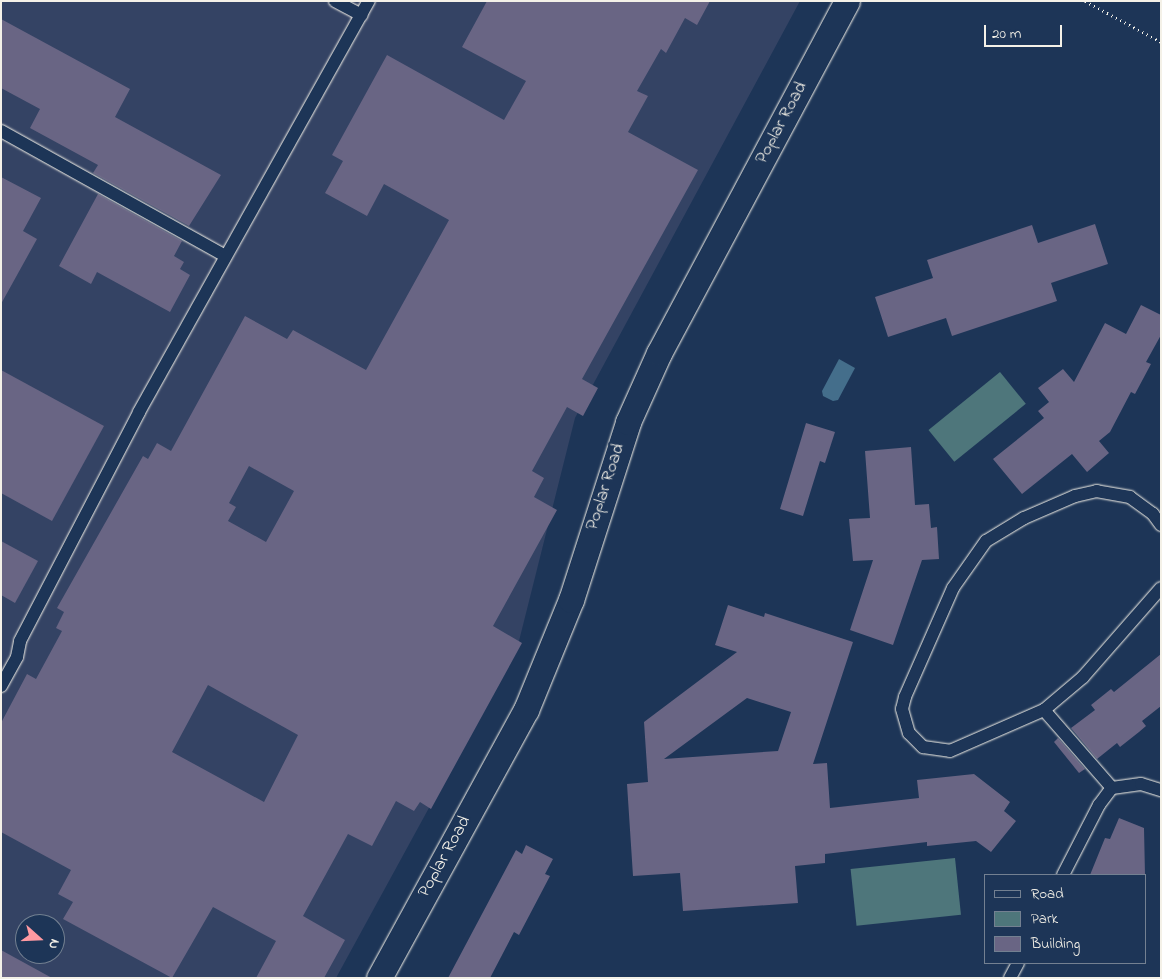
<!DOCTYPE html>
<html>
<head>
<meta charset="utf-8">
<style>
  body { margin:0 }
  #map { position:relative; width:1162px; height:979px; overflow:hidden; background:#1d3557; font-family:"Indie Flower",sans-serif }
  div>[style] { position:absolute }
  .built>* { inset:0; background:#344364 }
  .green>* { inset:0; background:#4e767b; transform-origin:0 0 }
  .water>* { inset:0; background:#446e8b }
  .building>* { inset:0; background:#696584 }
  .path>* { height:3px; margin-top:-1.5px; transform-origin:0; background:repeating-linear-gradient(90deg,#f4f1e8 0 1px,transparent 0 5px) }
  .roads { filter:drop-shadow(0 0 1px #f4f1e8) drop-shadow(0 0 1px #f4f1e8) }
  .lane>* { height:12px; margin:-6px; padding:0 6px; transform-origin:6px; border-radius:6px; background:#1d3557 }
  .street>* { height:25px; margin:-12.5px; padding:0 12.5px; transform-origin:12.5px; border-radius:12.5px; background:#1d3557 }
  span { translate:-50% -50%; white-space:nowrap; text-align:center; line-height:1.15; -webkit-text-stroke:4px #1d3557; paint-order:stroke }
  .street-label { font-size:18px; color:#f4f1e8 }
  .frame { position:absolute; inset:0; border:2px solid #f4f1e8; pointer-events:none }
  .legend { position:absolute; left:984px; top:874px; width:162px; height:90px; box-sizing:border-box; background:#1d3557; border:1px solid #738091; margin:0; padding:6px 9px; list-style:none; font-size:15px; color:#f4f1e8 }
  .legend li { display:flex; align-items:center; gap:10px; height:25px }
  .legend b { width:25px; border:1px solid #738091 }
  .north { position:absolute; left:15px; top:914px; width:50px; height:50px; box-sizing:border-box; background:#1d3557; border:1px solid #738091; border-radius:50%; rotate:110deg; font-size:14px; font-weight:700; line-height:20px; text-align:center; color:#f4f1e8 }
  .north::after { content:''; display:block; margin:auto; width:18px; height:22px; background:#ff9aa2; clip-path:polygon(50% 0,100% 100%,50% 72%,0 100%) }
  .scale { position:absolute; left:984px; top:25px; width:78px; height:22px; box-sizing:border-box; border:2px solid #f4f1e8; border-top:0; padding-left:6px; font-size:15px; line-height:18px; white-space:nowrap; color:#f4f1e8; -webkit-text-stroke:4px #1d3557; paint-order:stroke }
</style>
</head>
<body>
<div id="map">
  <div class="built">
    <div style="clip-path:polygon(evenodd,1px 1px,800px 1px,575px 418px,518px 645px,336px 978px,1px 978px,1px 1px,25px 924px,55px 924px,55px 954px,25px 954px,25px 924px)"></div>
  </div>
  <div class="green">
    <div style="left:1000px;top:372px;width:41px;height:92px;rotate:51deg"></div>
    <div style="left:955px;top:858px;width:57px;height:105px;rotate:84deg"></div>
  </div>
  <div class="water">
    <div style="clip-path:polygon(839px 359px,855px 368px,838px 400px,833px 401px,823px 396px,822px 391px)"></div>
  </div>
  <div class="building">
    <div style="clip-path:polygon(evenodd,487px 1px,710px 1px,697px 25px,685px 18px,666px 53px,661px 49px,637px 91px,648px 96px,628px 132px,698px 170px,582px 379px,598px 388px,583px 416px,567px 407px,532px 471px,544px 478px,534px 497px,557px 510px,493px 626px,522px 643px,431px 809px,420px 802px,414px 811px,396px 801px,372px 846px,348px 834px,303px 916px,345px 940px,324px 978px,256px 978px,276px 941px,213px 907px,172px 978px,63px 919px,73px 902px,58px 894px,71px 870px,1px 832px,1px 723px,27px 674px,36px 679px,62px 631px,56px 628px,64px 612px,57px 608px,143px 456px,148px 459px,157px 443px,171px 451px,245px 316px,287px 339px,293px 330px,366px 370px,449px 220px,384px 184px,367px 216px,325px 193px,343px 161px,332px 155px,387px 55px,504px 120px,526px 81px,462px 47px,487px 1px,249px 466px,294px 491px,266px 542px,228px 521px,236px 507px,229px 503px,249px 466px,487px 1px,208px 685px,298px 735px,264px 802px,172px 752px,208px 685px)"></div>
    <div style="clip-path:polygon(1px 19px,130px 89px,115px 117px,221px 175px,189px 226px,93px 173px,98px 165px,30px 128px,40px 109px,1px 88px)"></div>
    <div style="clip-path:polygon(1px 177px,41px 198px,23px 231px,37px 239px,1px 304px)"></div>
    <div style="clip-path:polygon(98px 194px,182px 241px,174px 256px,184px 262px,180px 269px,190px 275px,170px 312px,97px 272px,91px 284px,59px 266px)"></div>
    <div style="clip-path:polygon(1095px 224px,1108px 264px,1051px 283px,1057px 301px,952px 336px,946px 318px,888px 337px,875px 297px,933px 278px,927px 260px,1032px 225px,1038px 243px)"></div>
    <div style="clip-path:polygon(1141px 305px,1161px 315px,1161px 335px,1146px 362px,1151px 364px,1135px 394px,1131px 392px,1110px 432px,1099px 441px,1109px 453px,1087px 472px,1072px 454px,1022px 494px,993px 459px,1044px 418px,1038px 411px,1049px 402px,1038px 388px,1063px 369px,1074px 382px,1105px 323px,1126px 334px)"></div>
    <div style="clip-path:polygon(1px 370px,104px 426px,52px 521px,1px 493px)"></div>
    <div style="clip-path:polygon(806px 423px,835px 432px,825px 463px,820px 461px,803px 516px,780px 509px)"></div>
    <div style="clip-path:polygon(911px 447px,915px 505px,929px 504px,931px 528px,937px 527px,939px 559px,922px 560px,893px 645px,850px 630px,873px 560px,853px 561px,849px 519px,870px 518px,865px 451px)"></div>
    <div style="clip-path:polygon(1px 541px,38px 561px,15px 603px,1px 595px)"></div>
    <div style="clip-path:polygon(evenodd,728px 605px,764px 617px,765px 613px,853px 642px,813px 764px,827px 763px,830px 808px,919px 798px,917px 780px,974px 774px,1010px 802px,1004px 811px,1016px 821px,991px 852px,976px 841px,927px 846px,927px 842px,825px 854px,825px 863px,795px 866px,798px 903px,683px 911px,680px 873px,633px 876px,627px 784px,648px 782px,644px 722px,737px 652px,715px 645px,728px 605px,747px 698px,791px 712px,778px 751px,664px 759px,747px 698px)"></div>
    <div style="clip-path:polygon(1161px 654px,1161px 706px,1142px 721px,1146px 726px,1139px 732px,1120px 747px,1117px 743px,1097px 759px,1071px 728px,1095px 710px,1091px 705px,1111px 689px,1114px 692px)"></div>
    <div style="clip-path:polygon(1058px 738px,1085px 769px,1079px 773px,1054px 742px)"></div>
    <div style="clip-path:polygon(1119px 818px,1144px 828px,1145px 875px,1090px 875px,1105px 838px,1110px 839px)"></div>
    <div style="clip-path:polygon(526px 845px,553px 859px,545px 874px,550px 876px,519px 935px,514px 932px,490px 978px,448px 978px,516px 850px,522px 854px)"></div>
    <div style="clip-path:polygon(1px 950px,52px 978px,1px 978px)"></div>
  </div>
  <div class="path">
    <div style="left:1085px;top:1px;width:86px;rotate:28.3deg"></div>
  </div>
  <div class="roads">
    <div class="lane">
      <div style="left:335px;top:1px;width:30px;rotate:28deg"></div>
      <div style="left:1px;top:131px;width:257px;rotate:29.1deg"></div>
      <div style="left:1161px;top:525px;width:14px;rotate:-126deg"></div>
      <div style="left:1153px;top:514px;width:29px;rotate:-144deg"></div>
      <div style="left:1130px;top:497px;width:34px;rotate:-170deg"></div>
      <div style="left:1097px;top:491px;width:23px;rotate:167deg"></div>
      <div style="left:1075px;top:496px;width:56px;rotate:156.7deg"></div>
      <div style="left:1024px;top:518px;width:44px;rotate:148.8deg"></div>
      <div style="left:986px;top:541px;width:57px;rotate:125.1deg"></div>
      <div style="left:953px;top:588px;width:119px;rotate:113.8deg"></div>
      <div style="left:905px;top:697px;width:12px;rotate:104deg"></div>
      <div style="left:902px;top:709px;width:25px;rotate:74deg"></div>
      <div style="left:909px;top:733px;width:20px;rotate:45deg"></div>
      <div style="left:923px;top:747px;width:27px;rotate:8deg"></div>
      <div style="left:950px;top:751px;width:103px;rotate:-23.6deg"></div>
      <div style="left:1044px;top:710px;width:51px;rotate:-40.2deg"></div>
      <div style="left:1083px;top:677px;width:118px;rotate:-48.8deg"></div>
      <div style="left:1px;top:686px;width:33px;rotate:-61deg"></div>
      <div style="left:17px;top:657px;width:16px;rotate:-79deg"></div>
      <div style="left:20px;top:641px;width:258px;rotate:-62.5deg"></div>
      <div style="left:139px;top:412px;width:471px;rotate:-60.8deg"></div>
      <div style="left:1044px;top:710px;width:103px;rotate:48.9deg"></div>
      <div style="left:1063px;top:875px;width:79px;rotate:-62.8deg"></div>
      <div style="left:1099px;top:805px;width:21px;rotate:-53deg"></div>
      <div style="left:1112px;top:788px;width:29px;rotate:-8deg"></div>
      <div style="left:1141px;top:784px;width:21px;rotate:17deg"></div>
      <div style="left:1010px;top:978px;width:17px;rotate:-62deg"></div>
    </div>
    <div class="street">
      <div style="left:379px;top:978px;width:306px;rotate:-61.3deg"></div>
      <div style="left:526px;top:710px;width:119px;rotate:-67.8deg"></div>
      <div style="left:571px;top:600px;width:187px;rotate:-72.2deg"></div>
      <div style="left:628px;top:422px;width:76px;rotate:-65.8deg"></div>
      <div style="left:659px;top:353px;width:399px;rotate:-61.9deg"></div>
    </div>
  </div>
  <div class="street-label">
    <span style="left:782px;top:123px;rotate:-62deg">Poplar Road</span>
    <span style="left:606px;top:487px;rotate:-72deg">Poplar Road</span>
    <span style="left:445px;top:857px;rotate:-61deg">Poplar Road</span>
  </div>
  <div class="frame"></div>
  <ul class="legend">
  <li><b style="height:6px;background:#1d3557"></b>Road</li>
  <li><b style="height:14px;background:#4e767b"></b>Park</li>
  <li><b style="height:14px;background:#696584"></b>Building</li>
  </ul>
  <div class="north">N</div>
  <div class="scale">20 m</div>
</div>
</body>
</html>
